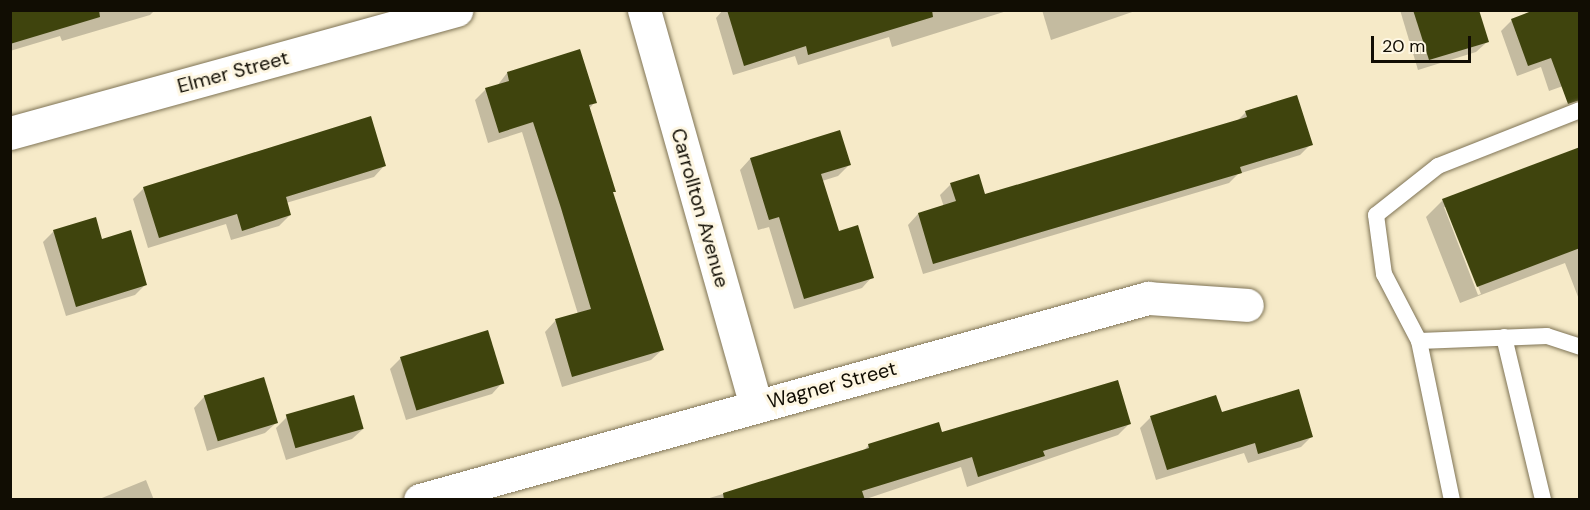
<!DOCTYPE html>
<html>
<head>
<meta charset="utf-8">
<style>
  body { margin:0 }
  #map { position:relative; width:1590px; height:510px; overflow:hidden; background:#f6eac8; font-family:"DM Sans",sans-serif }
  div>[style] { position:absolute }
  .shadow>* { inset:0; background:#0003 }
  .building>* { inset:0; background:#3f440d; transform-origin:0 0 }
  .roads { filter:drop-shadow(0 0 2px #7f7456) drop-shadow(0 0 2px #7f7456) }
  .service>* { height:16px; margin:-8px; padding:0 8px; transform-origin:8px; border-radius:8px; background:#fff }
  .minor>* { height:33px; margin:-16.5px; padding:0 16.5px; transform-origin:16.5px; border-radius:16.5px; background:#fff }
  span { translate:-50% -50%; white-space:nowrap; text-align:center; line-height:1.15; -webkit-text-stroke:6px #fef7e3; paint-order:stroke }
  .street-label { font-size:20px; color:#110d03 }
  .frame { position:absolute; inset:0; border:12px solid #110d03; pointer-events:none }
  .scale { position:absolute; left:1371px; top:36px; width:100px; height:27px; box-sizing:border-box; border:3px solid #110d03; border-top:0; padding-left:8px; font-size:18px; line-height:21px; white-space:nowrap; color:#110d03; -webkit-text-stroke:4px #fef7e3; paint-order:stroke }
</style>
</head>
<body>
<div id="map">
  <div class="shadow">
    <div style="clip-path:polygon(10px 10px,155px 10px,150px 15px,62px 41px,60px 36px,10px 51px)"></div>
    <div style="clip-path:polygon(723px 10px,1010px 10px,892px 47px,889px 37px,798px 65px,795px 56px,733px 75px,716px 18px)"></div>
    <div style="clip-path:polygon(1042px 10px,1138px 10px,1051px 40px)"></div>
    <div style="clip-path:polygon(1400px 10px,1477px 10px,1487px 42px,1476px 52px,1418px 70px)"></div>
    <div style="clip-path:polygon(1512px 20px,1580px 80px,1549px 91px,1541px 67px,1517px 76px,1501px 31px)"></div>
    <div style="clip-path:polygon(507px 73px,595px 102px,589px 109px,614px 191px,611px 194px,662px 350px,651px 360px,562px 387px,545px 332px,555px 321px,578px 314px,522px 132px,488px 143px,475px 100px,486px 89px,497px 86px)"></div>
    <div style="clip-path:polygon(1246px 112px,1311px 144px,1300px 155px,1238px 174px,1229px 183px,923px 274px,908px 225px,918px 214px,944px 207px,940px 195px,951px 184px,984px 195px,1236px 122px)"></div>
    <div style="clip-path:polygon(839px 132px,849px 165px,838px 176px,822px 181px,838px 233px,872px 277px,862px 288px,794px 309px,769px 227px,758px 230px,740px 170px,750px 159px)"></div>
    <div style="clip-path:polygon(evenodd,1580px 149px,1580px 302px,1565px 263px,1460px 303px,1426px 217px,1443px 200px,1580px 149px,1444px 207px,1447px 207px,1481px 294px,1478px 295px,1444px 207px)"></div>
    <div style="clip-path:polygon(384px 166px,374px 177px,286px 203px,290px 215px,279px 226px,231px 240px,226px 224px,148px 248px,133px 199px,144px 188px)"></div>
    <div style="clip-path:polygon(54px 231px,101px 241px,146px 284px,135px 295px,66px 316px,43px 242px)"></div>
    <div style="clip-path:polygon(401px 358px,502px 383px,492px 394px,406px 420px,390px 369px)"></div>
    <div style="clip-path:polygon(204px 397px,276px 423px,265px 433px,207px 451px,194px 408px)"></div>
    <div style="clip-path:polygon(1221px 414px,1312px 436px,1301px 447px,1248px 463px,1244px 453px,1156px 480px,1140px 428px,1151px 417px)"></div>
    <div style="clip-path:polygon(287px 417px,363px 429px,352px 439px,286px 460px,276px 428px)"></div>
    <div style="clip-path:polygon(1129px 424px,1118px 435px,967px 487px,961px 467px,863px 500px,703px 500px,862px 452px,869px 445px,941px 434px)"></div>
    <div style="clip-path:polygon(146px 480px,154px 500px,97px 500px)"></div>
  </div>
  <div class="building">
    <div style="clip-path:polygon(10px 10px,99px 10px,100px 17px,10px 44px)"></div>
    <div style="clip-path:polygon(727px 10px,932px 10px,933px 17px,808px 55px,806px 46px,744px 66px)"></div>
    <div style="clip-path:polygon(1413px 10px,1479px 10px,1489px 42px,1429px 60px)"></div>
    <div style="clip-path:polygon(1534px 10px,1580px 10px,1580px 100px,1568px 104px,1551px 58px,1528px 66px,1511px 19px)"></div>
    <div style="clip-path:polygon(580px 49px,597px 103px,589px 105px,616px 192px,613px 192px,664px 350px,572px 377px,555px 319px,591px 309px,561px 208px,533px 122px,499px 133px,485px 88px,509px 81px,507px 72px)"></div>
    <div style="clip-path:polygon(1297px 95px,1313px 145px,1240px 167px,1242px 173px,933px 264px,918px 213px,956px 201px,950px 183px,979px 174px,985px 194px,1247px 117px,1245px 111px)"></div>
    <div style="clip-path:polygon(371px 116px,386px 166px,286px 197px,291px 215px,242px 231px,237px 214px,159px 238px,143px 187px)"></div>
    <div style="clip-path:polygon(840px 130px,851px 165px,821px 174px,839px 231px,858px 225px,874px 278px,804px 299px,779px 217px,769px 220px,750px 158px)"></div>
    <div style="clip-path:polygon(1580px 147px,1580px 248px,1477px 287px,1442px 199px)"></div>
    <div style="clip-path:polygon(96px 217px,102px 239px,131px 230px,147px 285px,76px 307px,53px 230px)"></div>
    <div style="left:488px;top:330px;width:56px;height:92px;rotate:73deg"></div>
    <div style="left:264px;top:377px;width:48px;height:63px;rotate:73deg"></div>
    <div style="clip-path:polygon(1118px 380px,1131px 424px,1043px 451px,1045px 456px,978px 477px,972px 457px,862px 491px,865px 500px,724px 500px,723px 493px,869px 448px,868px 444px,939px 422px,942px 432px)"></div>
    <div style="clip-path:polygon(1299px 389px,1313px 437px,1258px 454px,1255px 443px,1167px 470px,1150px 416px,1216px 395px,1222px 412px)"></div>
    <div style="left:354px;top:395px;width:35px;height:71px;rotate:74deg"></div>
  </div>
  <div class="roads">
    <div class="service">
      <div style="left:1580px;top:110px;width:153px;rotate:158.5deg"></div>
      <div style="left:1438px;top:166px;width:79px;rotate:141.7deg"></div>
      <div style="left:1376px;top:215px;width:60px;rotate:82.3deg"></div>
      <div style="left:1384px;top:274px;width:76px;rotate:62.4deg"></div>
      <div style="left:1419px;top:341px;width:128px;rotate:-2.2deg"></div>
      <div style="left:1547px;top:336px;width:35px;rotate:18deg"></div>
      <div style="left:1504px;top:337px;width:168px;rotate:76.5deg"></div>
      <div style="left:1419px;top:341px;width:162px;rotate:78.3deg"></div>
    </div>
    <div class="minor">
      <div style="left:644px;top:10px;width:412px;rotate:74.2deg"></div>
      <div style="left:10px;top:133px;width:463px;rotate:-15.4deg"></div>
      <div style="left:420px;top:500px;width:756px;rotate:-15.51deg"></div>
      <div style="left:1148px;top:298px;width:99px;rotate:4deg"></div>
    </div>
  </div>
  <div class="street-label">
    <span style="left:233px;top:72px;rotate:-15deg">Elmer Street</span>
    <span style="left:700px;top:208px;rotate:74deg">Carrollton Avenue</span>
    <span style="left:832px;top:385px;rotate:-15deg">Wagner Street</span>
  </div>
  <div class="frame"></div>
  <div class="scale">20 m</div>
</div>
</body>
</html>
